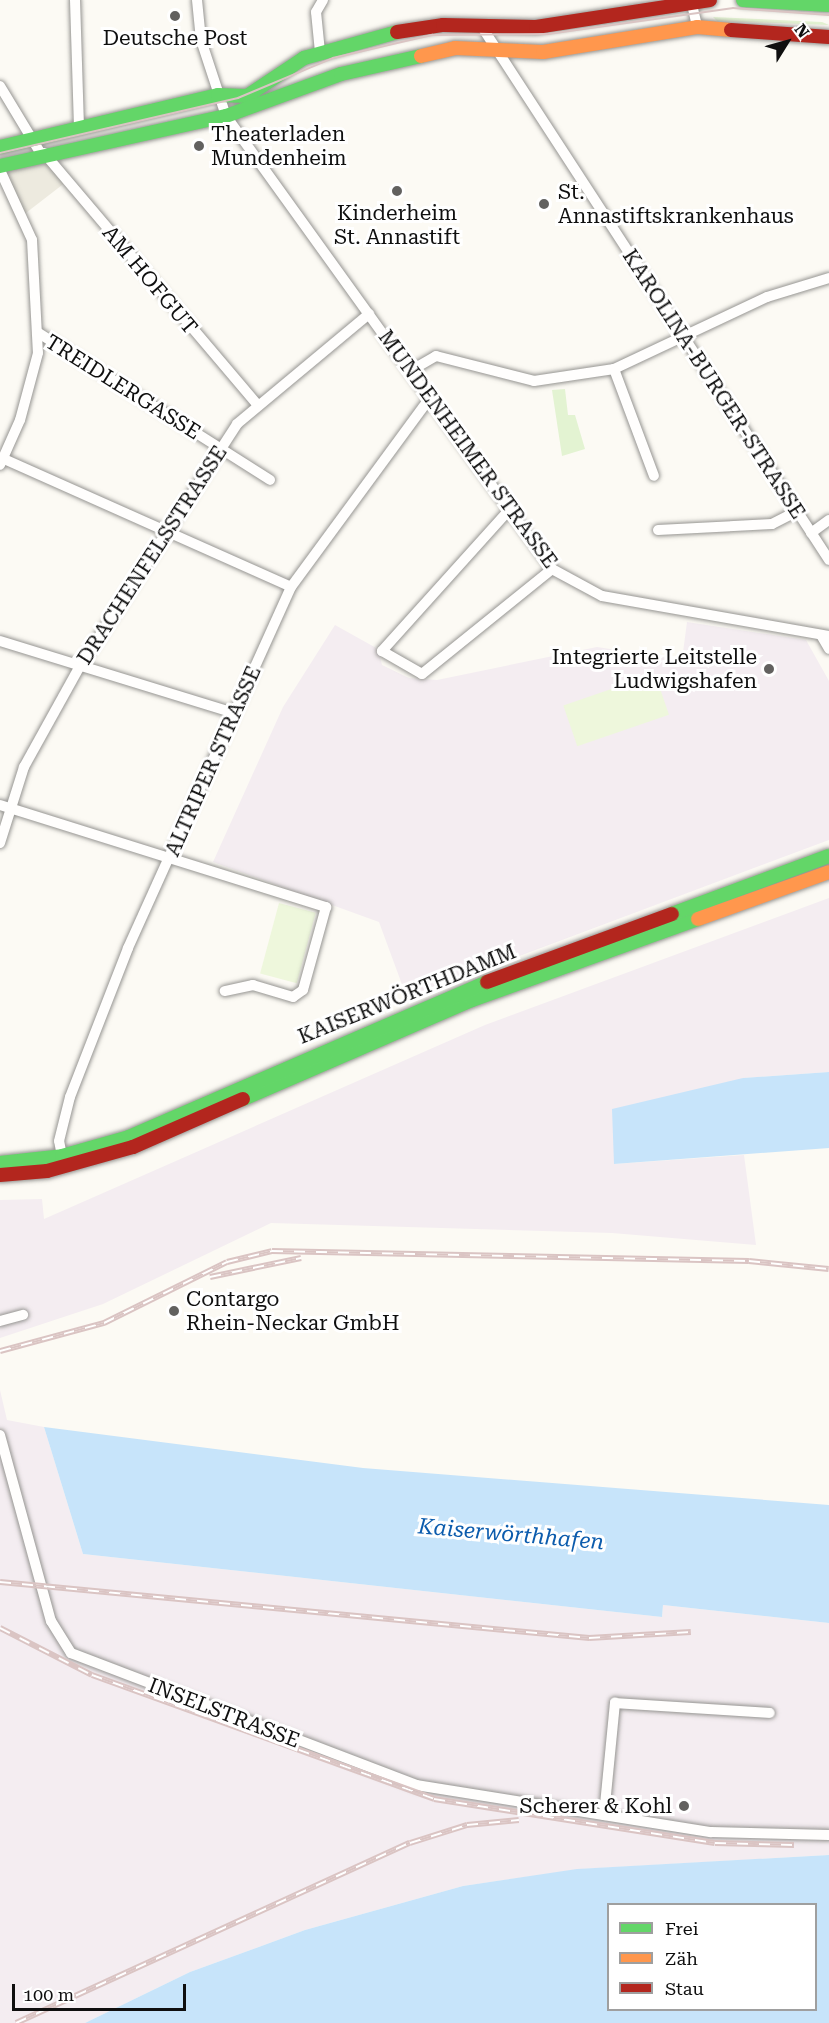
<!DOCTYPE html>
<html>
<head>
<meta charset="utf-8">
<style>
  body { margin:0 }
  #map { position:relative; width:829px; height:2023px; overflow:hidden; background:#fcfaf4; font-family:"Roboto Serif",serif }
  div>[style] { position:absolute }
  .industrial>* { inset:0; background:#f4edf1 }
  .green>* { inset:0; background:#e3f3d2 }
  .pitch>* { inset:0; background:#eef7dc; transform-origin:0 0 }
  .plaza>* { inset:0; background:#edeadf }
  .water>* { inset:0; background:#c7e4fa }
  .roads { filter:drop-shadow(0 0 2px #969592) drop-shadow(0 0 2px #969592) }
  .street>* { height:10px; margin:-5px; padding:0 5px; transform-origin:5px; border-radius:5px; background:#fffefd }
  .fast>* { height:14px; margin:-7px; padding:0 7px; transform-origin:7px; border-radius:7px; background:#63d668 }
  .slow>* { height:14px; margin:-7px; padding:0 7px; transform-origin:7px; border-radius:7px; background:#ff974d }
  .jam>* { height:14px; margin:-7px; padding:0 7px; transform-origin:7px; border-radius:7px; background:#b3261e }
  .tram>* { height:1.5px; margin:-0.75px; padding:0 0.75px; transform-origin:0.75px; border-radius:0.75px; background:#dac4c3 }
  .rail>* { height:6px; margin-top:-3px; transform-origin:0; background:repeating-linear-gradient(90deg,#fff 0 11px,#dac4c3 0 22px); box-sizing:border-box; border-block:2px solid #dac4c3 }
  .dots>* { width:16px; height:16px; translate:-50% -50%; box-sizing:border-box; border:3px solid #fff; border-radius:50% }
  span { translate:-50% -50%; white-space:nowrap; text-align:center; line-height:1.15; -webkit-text-stroke:6px #fff; paint-order:stroke }
  .poi-label { font-size:21px; color:#0f0f0f }
  .left { translate:0 -50%; text-align:left }
  .right { translate:-100% -50%; text-align:right }
  .street-label { font-size:21px; color:#0f0f0f }
  .water-label { font-size:22px; color:#0c5cad; font-style:italic }
  .legend { position:absolute; left:607px; top:1903px; width:210px; height:108px; box-sizing:border-box; background:#fff; border:2px solid #9f9f9f; margin:0; padding:8px 10px; list-style:none; font-size:18px; color:#0f0f0f }
  .legend li { display:flex; align-items:center; gap:12px; height:30px }
  .legend b { width:30px; border:2px solid #9f9f9f }
  .north { position:absolute; left:757px; top:12px; width:60px; height:60px; -webkit-text-stroke:4px #fff; paint-order:stroke; rotate:53deg; font-size:16px; font-weight:700; line-height:24px; text-align:center; color:#0f0f0f }
  .north::after { content:''; display:block; margin:auto; width:21px; height:27px; background:#0f0f0f; clip-path:polygon(50% 0,100% 100%,50% 72%,0 100%) }
  .scale { position:absolute; left:12px; top:1984px; width:174px; height:27px; box-sizing:border-box; border:3px solid #0f0f0f; border-top:0; padding-left:8px; font-size:18px; line-height:21px; white-space:nowrap; color:#0f0f0f; -webkit-text-stroke:4px #fff; paint-order:stroke }
</style>
</head>
<body>
<div id="map">
  <div class="industrial">
    <div style="clip-path:polygon(687px 622px,806px 640px,829px 681px,829px 840px,407px 998px,379px 922px,213px 862px,283px 707px,335px 625px,378px 649px,382px 665px,409px 678px,437px 680px,597px 647px,682px 660px)"></div>
    <div style="clip-path:polygon(829px 898px,829px 1072px,743px 1078px,614px 1164px,744px 1155px,756px 1245px,612px 1233px,271px 1223px,103px 1304px,0 1338px,0 1200px,42px 1199px,44px 1219px,485px 1025px)"></div>
    <div style="clip-path:polygon(0 1390px,7px 1420px,44px 1427px,83px 1554px,662px 1617px,663px 1605px,829px 1623px,829px 1855px,582px 1869px,463px 1886px,305px 1930px,190px 1972px,85px 2023px,0 2023px)"></div>
  </div>
  <div class="green">
    <div style="clip-path:polygon(713px 17px,822px 22px,829px 25px,717px 21px)"></div>
    <div style="clip-path:polygon(565px 389px,568px 415px,575px 415px,585px 449px,562px 456px,552px 390px)"></div>
  </div>
  <div class="pitch">
    <div style="left:655px;top:674px;width:43px;height:97px;rotate:71deg"></div>
    <div style="left:279px;top:903px;width:38px;height:73px;rotate:15deg"></div>
  </div>
  <div class="plaza">
    <div style="clip-path:polygon(44px 153px,66px 182px,22px 216px,0 166px)"></div>
  </div>
  <div class="water">
    <div style="clip-path:polygon(829px 1072px,829px 1148px,614px 1164px,612px 1109px,743px 1078px)"></div>
    <div style="clip-path:polygon(44px 1427px,363px 1468px,829px 1505px,829px 1623px,663px 1605px,662px 1617px,83px 1554px)"></div>
    <div style="clip-path:polygon(evenodd,829px 1855px,829px 2023px,85px 2023px,190px 1972px,305px 1930px,463px 1886px,577px 1869px,829px 1855px,608px 1904px,816px 1904px,816px 2010px,608px 2010px,608px 1904px)"></div>
  </div>
  <div class="roads">
    <div class="street">
      <div style="left:75px;top:0;width:125px;rotate:88.2deg"></div>
      <div style="left:197px;top:0;width:40px;rotate:84.3deg"></div>
      <div style="left:201px;top:40px;width:80px;rotate:71.8deg"></div>
      <div style="left:226px;top:116px;width:558px;rotate:54.26deg"></div>
      <div style="left:552px;top:569px;width:57px;rotate:28.4deg"></div>
      <div style="left:602px;top:596px;width:230px;rotate:10deg"></div>
      <div style="left:691px;top:0;width:28px;rotate:77deg"></div>
      <div style="left:482px;top:27px;width:636px;rotate:56.93deg"></div>
      <div style="left:320px;top:52px;width:40px;rotate:-95.7deg"></div>
      <div style="left:316px;top:12px;width:14px;rotate:-60deg"></div>
      <div style="left:0;top:86px;width:79px;rotate:58.9deg"></div>
      <div style="left:44px;top:153px;width:331px;rotate:49.7deg"></div>
      <div style="left:0;top:170px;width:77px;rotate:65.4deg"></div>
      <div style="left:32px;top:240px;width:113px;rotate:87deg"></div>
      <div style="left:38px;top:353px;width:69px;rotate:105deg"></div>
      <div style="left:20px;top:420px;width:49px;rotate:114deg"></div>
      <div style="left:37px;top:332px;width:276px;rotate:32.4deg"></div>
      <div style="left:614px;top:369px;width:114px;rotate:69.5deg"></div>
      <div style="left:410px;top:371px;width:30px;rotate:-30deg"></div>
      <div style="left:436px;top:356px;width:101px;rotate:14.3deg"></div>
      <div style="left:534px;top:381px;width:81px;rotate:-8.5deg"></div>
      <div style="left:614px;top:369px;width:169px;rotate:-25.2deg"></div>
      <div style="left:767px;top:297px;width:65px;rotate:-17deg"></div>
      <div style="left:4px;top:459px;width:314px;rotate:24deg"></div>
      <div style="left:509px;top:510px;width:190px;rotate:132deg"></div>
      <div style="left:382px;top:651px;width:46px;rotate:29.9deg"></div>
      <div style="left:422px;top:674px;width:167px;rotate:-38.9deg"></div>
      <div style="left:658px;top:530px;width:114px;rotate:-3deg"></div>
      <div style="left:772px;top:524px;width:28px;rotate:-27deg"></div>
      <div style="left:811px;top:533px;width:22px;rotate:-36deg"></div>
      <div style="left:821px;top:635px;width:16px;rotate:60deg"></div>
      <div style="left:0;top:641px;width:245px;rotate:17.1deg"></div>
      <div style="left:0;top:805px;width:342px;rotate:17.4deg"></div>
      <div style="left:326px;top:907px;width:86px;rotate:105.5deg"></div>
      <div style="left:303px;top:990px;width:12px;rotate:145deg"></div>
      <div style="left:293px;top:997px;width:42px;rotate:-163.3deg"></div>
      <div style="left:253px;top:985px;width:29px;rotate:168deg"></div>
      <div style="left:0;top:843px;width:80px;rotate:-72.5deg"></div>
      <div style="left:24px;top:767px;width:115px;rotate:-61deg"></div>
      <div style="left:80px;top:666px;width:288px;rotate:-57deg"></div>
      <div style="left:237px;top:424px;width:172px;rotate:-39.8deg"></div>
      <div style="left:62px;top:1156px;width:15px;rotate:-101deg"></div>
      <div style="left:59px;top:1141px;width:45px;rotate:-76deg"></div>
      <div style="left:70px;top:1097px;width:160px;rotate:-68.7deg"></div>
      <div style="left:128px;top:948px;width:396px;rotate:-65.7deg"></div>
      <div style="left:291px;top:587px;width:235px;rotate:-53.7deg"></div>
      <div style="left:0;top:1321px;width:24px;rotate:-15deg"></div>
      <div style="left:0;top:1435px;width:193px;rotate:74.7deg"></div>
      <div style="left:51px;top:1621px;width:38px;rotate:58deg"></div>
      <div style="left:71px;top:1653px;width:369px;rotate:20.9deg"></div>
      <div style="left:416px;top:1785px;width:299px;rotate:9.1deg"></div>
      <div style="left:711px;top:1832px;width:118px;rotate:1.5deg"></div>
      <div style="left:604px;top:1815px;width:113px;rotate:-84.4deg"></div>
      <div style="left:615px;top:1703px;width:155px;rotate:3.7deg"></div>
    </div>
    <div class="fast">
      <div style="left:743px;top:0;width:86px;rotate:3.3deg"></div>
      <div style="left:0;top:147px;width:224px;rotate:-13.4deg"></div>
      <div style="left:218px;top:95px;width:29px;rotate:2deg"></div>
      <div style="left:247px;top:96px;width:69px;rotate:-33.7deg"></div>
      <div style="left:304px;top:58px;width:97px;rotate:-15.6deg"></div>
      <div style="left:0;top:166px;width:231px;rotate:-12.5deg"></div>
      <div style="left:226px;top:116px;width:122px;rotate:-20.1deg"></div>
      <div style="left:341px;top:74px;width:82px;rotate:-12.7deg"></div>
      <div style="left:672px;top:914px;width:167px;rotate:-20.3deg"></div>
      <div style="left:243px;top:1099px;width:249px;rotate:-23.4deg"></div>
      <div style="left:472px;top:1000px;width:240px;rotate:-19.7deg"></div>
      <div style="left:0;top:1163px;width:62px;rotate:-6.4deg"></div>
      <div style="left:62px;top:1156px;width:70px;rotate:-15.8deg"></div>
      <div style="left:129px;top:1137px;width:390px;rotate:-23.4deg"></div>
    </div>
    <div class="slow">
      <div style="left:421px;top:56px;width:35px;rotate:-13deg"></div>
      <div style="left:455px;top:48px;width:88px;rotate:2.6deg"></div>
      <div style="left:543px;top:52px;width:156px;rotate:-9.2deg"></div>
      <div style="left:697px;top:27px;width:34px;rotate:5deg"></div>
      <div style="left:698px;top:919px;width:139px;rotate:-19.7deg"></div>
    </div>
    <div class="jam">
      <div style="left:731px;top:30px;width:98px;rotate:4.1deg"></div>
      <div style="left:397px;top:32px;width:47px;rotate:-8.7deg"></div>
      <div style="left:443px;top:25px;width:93px;rotate:1.2deg"></div>
      <div style="left:536px;top:27px;width:176px;rotate:-8.8deg"></div>
      <div style="left:487px;top:982px;width:197px;rotate:-20.2deg"></div>
      <div style="left:0;top:1175px;width:47px;rotate:-4.9deg"></div>
      <div style="left:47px;top:1171px;width:89px;rotate:-15.6deg"></div>
      <div style="left:133px;top:1147px;width:120px;rotate:-23.6deg"></div>
    </div>
  </div>
  <div class="tram">
    <div style="left:0;top:153px;width:244px;rotate:-13deg"></div>
    <div style="left:238px;top:98px;width:103px;rotate:-22.8deg"></div>
    <div style="left:333px;top:58px;width:102px;rotate:-13.1deg"></div>
    <div style="left:432px;top:35px;width:116px;rotate:-0.5deg"></div>
    <div style="left:548px;top:34px;width:187px;rotate:-8deg"></div>
    <div style="left:733px;top:8px;width:96px;rotate:4.2deg"></div>
  </div>
  <div class="rail">
    <div style="left:210px;top:1277px;width:93px;rotate:-11.8deg"></div>
    <div style="left:0;top:1351px;width:108px;rotate:-15.1deg"></div>
    <div style="left:104px;top:1323px;width:137px;rotate:-26.4deg"></div>
    <div style="left:227px;top:1262px;width:46px;rotate:-13.7deg"></div>
    <div style="left:272px;top:1251px;width:477px;rotate:1.2deg"></div>
    <div style="left:749px;top:1261px;width:80px;rotate:5.7deg"></div>
    <div style="left:0;top:1582px;width:592px;rotate:5.43deg"></div>
    <div style="left:589px;top:1638px;width:102px;rotate:-3.4deg"></div>
    <div style="left:0;top:1628px;width:103px;rotate:27.1deg"></div>
    <div style="left:92px;top:1675px;width:364px;rotate:19.9deg"></div>
    <div style="left:434px;top:1799px;width:284px;rotate:8.9deg"></div>
    <div style="left:715px;top:1843px;width:79px;rotate:1.5deg"></div>
    <div style="left:16px;top:2023px;width:433px;rotate:-24.6deg"></div>
    <div style="left:410px;top:1843px;width:60px;rotate:-17.5deg"></div>
    <div style="left:467px;top:1825px;width:52px;rotate:-5.5deg"></div>
  </div>
  <div class="dots">
    <div style="left:175px;top:16px;background:#62615f"></div>
    <div style="left:199px;top:146px;background:#62615f"></div>
    <div style="left:397px;top:191px;background:#62615f"></div>
    <div style="left:544px;top:204px;background:#62615f"></div>
    <div style="left:769px;top:669px;background:#62615f"></div>
    <div style="left:174px;top:1311px;background:#62615f"></div>
    <div style="left:684px;top:1806px;background:#62615f"></div>
  </div>
  <div class="poi-label">
    <span style="left:175px;top:38px">Deutsche Post</span>
    <span class="left" style="left:211px;top:146px">Theaterladen<br>Mundenheim</span>
    <span class="left" style="left:558px;top:204px">St.<br>Annastiftskrankenhaus</span>
    <span style="left:397px;top:225px">Kinderheim<br>St. Annastift</span>
    <span class="right" style="left:757px;top:669px">Integrierte Leitstelle<br>Ludwigshafen</span>
    <span class="left" style="left:186px;top:1311px">Contargo<br>Rhein-Neckar GmbH</span>
    <span class="right" style="left:672px;top:1806px">Scherer &amp; Kohl</span>
  </div>
  <div class="street-label">
    <span style="left:150px;top:280px;rotate:50deg">AM HOFGUT</span>
    <span style="left:714px;top:384px;rotate:57deg">KAROLINA-BURGER-STRASSE</span>
    <span style="left:123px;top:387px;rotate:32deg">TREIDLERGASSE</span>
    <span style="left:468px;top:449px;rotate:54deg">MUNDENHEIMER STRASSE</span>
    <span style="left:152px;top:555px;rotate:-57deg">DRACHENFELSSTRASSE</span>
    <span style="left:213px;top:761px;rotate:-66deg">ALTRIPER STRASSE</span>
    <span style="left:407px;top:994px;rotate:-22deg">KAISERWÖRTHDAMM</span>
    <span style="left:224px;top:1713px;rotate:21deg">INSELSTRASSE</span>
  </div>
  <div class="water-label">
    <span style="left:511px;top:1534px;rotate:5deg">Kaiserwörthhafen</span>
  </div>
  <ul class="legend">
  <li><b style="height:8px;background:#63d668"></b>Frei</li>
  <li><b style="height:8px;background:#ff974d"></b>Zäh</li>
  <li><b style="height:8px;background:#b3261e"></b>Stau</li>
  </ul>
  <div class="north">N</div>
  <div class="scale">100 m</div>
</div>
</body>
</html>
